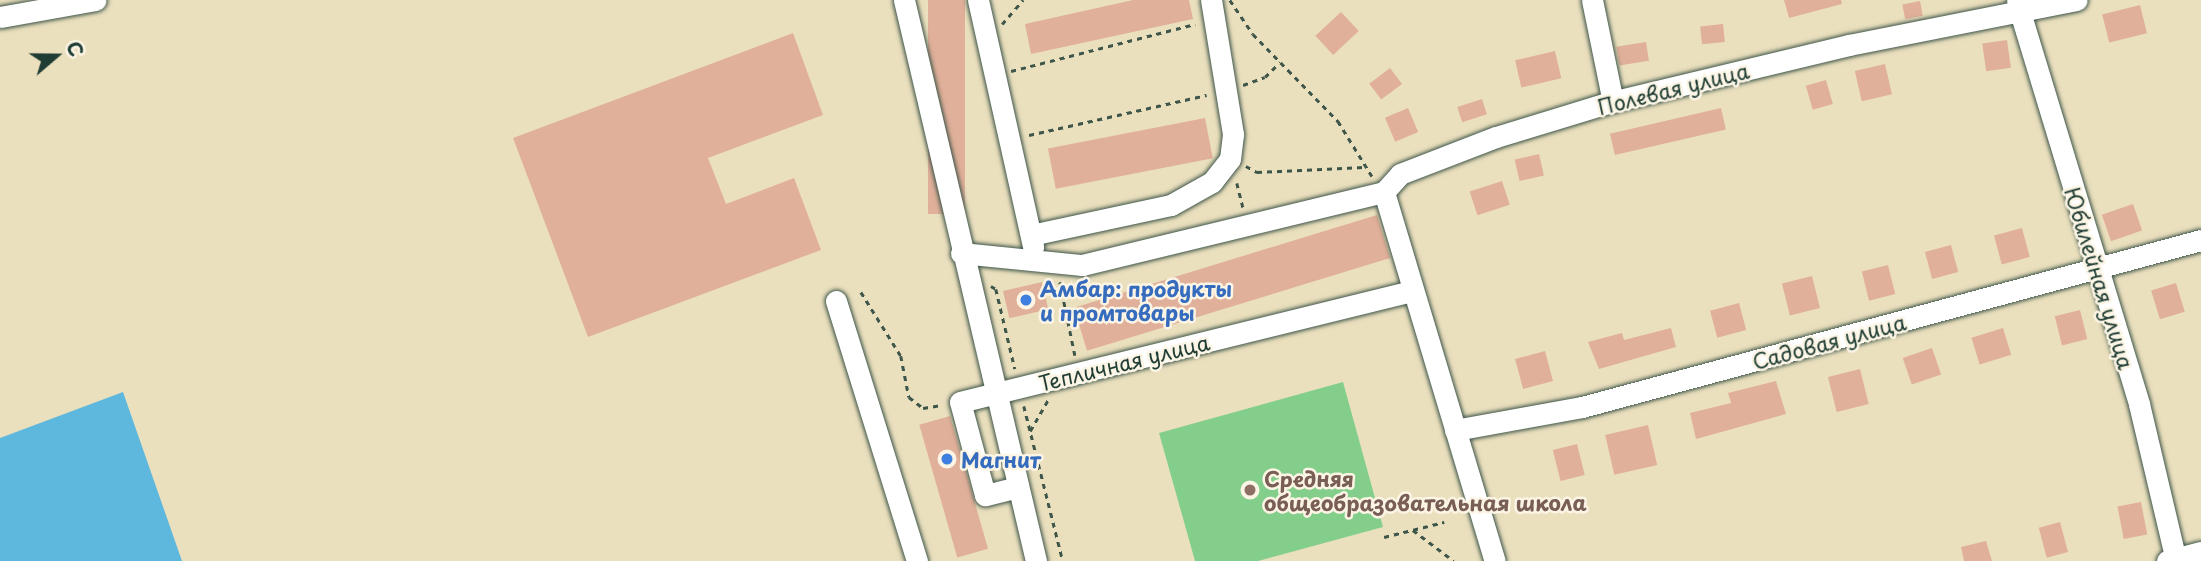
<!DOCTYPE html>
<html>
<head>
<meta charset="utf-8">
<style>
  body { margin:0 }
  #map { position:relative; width:2201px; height:561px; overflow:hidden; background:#ebe0be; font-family:"Playpen Sans",sans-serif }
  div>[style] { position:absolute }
  .green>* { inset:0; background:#83ce8b }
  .water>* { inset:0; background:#5eb7dc }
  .building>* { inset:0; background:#e1b09a; transform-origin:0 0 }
  .path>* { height:2.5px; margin-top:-1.25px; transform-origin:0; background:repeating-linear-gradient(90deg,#3e5549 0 5px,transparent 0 10px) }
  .roads { filter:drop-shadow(0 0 2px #3e5549) drop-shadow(0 0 2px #3e5549) }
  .minor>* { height:21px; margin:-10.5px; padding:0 10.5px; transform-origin:10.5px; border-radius:10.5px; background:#fff }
  .dots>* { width:19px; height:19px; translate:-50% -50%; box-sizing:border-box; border:4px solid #fcf5e5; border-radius:50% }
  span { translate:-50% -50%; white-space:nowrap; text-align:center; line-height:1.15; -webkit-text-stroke:5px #fcf5e5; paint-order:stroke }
  .street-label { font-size:21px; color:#1f3d34 }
  .shop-label { font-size:21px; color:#366cbe; font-weight:700 }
  .left { translate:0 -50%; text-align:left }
  .education-label { font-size:21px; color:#785e54; font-weight:700 }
  .north { position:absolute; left:21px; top:21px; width:70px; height:70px; -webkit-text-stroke:5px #fcf5e5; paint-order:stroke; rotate:70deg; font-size:19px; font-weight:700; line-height:28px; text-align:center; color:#1f3d34 }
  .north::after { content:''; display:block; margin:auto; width:24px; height:32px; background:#1f3d34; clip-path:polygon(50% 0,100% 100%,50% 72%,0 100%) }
</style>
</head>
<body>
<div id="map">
  <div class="green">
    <div style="clip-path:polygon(1343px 382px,1383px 527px,1258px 561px,1195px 561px,1159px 433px)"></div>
  </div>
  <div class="water">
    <div style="clip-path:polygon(123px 392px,182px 561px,0 561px,0 438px)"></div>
  </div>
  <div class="building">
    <div style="left:928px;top:0;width:37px;height:214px"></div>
    <div style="clip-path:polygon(1133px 0,1189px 0,1193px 19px,1031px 54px,1025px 24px)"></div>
    <div style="clip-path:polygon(1784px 0,1841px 0,1842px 4px,1789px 18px)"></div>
    <div style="left:1920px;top:1px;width:15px;height:18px;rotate:79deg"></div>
    <div style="left:2140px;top:5px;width:29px;height:39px;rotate:76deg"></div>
    <div style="left:1341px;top:12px;width:26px;height:35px;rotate:47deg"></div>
    <div style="left:1723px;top:24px;width:18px;height:23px;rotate:84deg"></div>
    <div style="clip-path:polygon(793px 33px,823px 115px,708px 158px,726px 204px,794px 178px,821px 250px,588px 337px,513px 138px)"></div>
    <div style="left:2007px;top:40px;width:28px;height:25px;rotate:82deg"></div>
    <div style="left:1646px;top:42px;width:19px;height:30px;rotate:81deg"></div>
    <div style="left:1555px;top:51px;width:28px;height:41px;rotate:77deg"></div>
    <div style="left:1885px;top:64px;width:31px;height:31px;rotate:77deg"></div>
    <div style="left:1390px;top:68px;width:20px;height:26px;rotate:53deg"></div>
    <div style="left:1826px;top:80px;width:25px;height:21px;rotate:74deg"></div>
    <div style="left:1482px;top:99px;width:16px;height:26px;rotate:72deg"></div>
    <div style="left:1408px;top:108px;width:26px;height:25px;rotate:67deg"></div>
    <div style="left:1721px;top:108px;width:22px;height:114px;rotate:77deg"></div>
    <div style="left:1205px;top:118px;width:41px;height:160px;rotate:79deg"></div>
    <div style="left:1539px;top:154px;width:22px;height:25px;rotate:77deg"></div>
    <div style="left:1502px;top:181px;width:25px;height:34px;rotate:72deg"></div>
    <div style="left:2133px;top:204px;width:28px;height:33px;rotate:71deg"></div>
    <div style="left:1377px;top:215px;width:45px;height:317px;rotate:73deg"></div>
    <div style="left:2022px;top:228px;width:30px;height:29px;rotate:75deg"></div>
    <div style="left:1951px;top:245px;width:28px;height:27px;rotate:75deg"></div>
    <div style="left:1888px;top:265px;width:30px;height:27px;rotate:76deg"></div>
    <div style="left:1812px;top:276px;width:33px;height:31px;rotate:76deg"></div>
    <div style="left:1042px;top:282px;width:28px;height:40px;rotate:77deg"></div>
    <div style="left:2176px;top:283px;width:30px;height:26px;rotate:73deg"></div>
    <div style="left:1739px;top:303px;width:28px;height:30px;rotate:75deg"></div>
    <div style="left:2080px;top:310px;width:30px;height:26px;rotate:76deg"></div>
    <div style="clip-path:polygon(1671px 328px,1676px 347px,1599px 369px,1588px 342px,1622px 333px,1624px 340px)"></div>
    <div style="left:2003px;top:328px;width:28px;height:33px;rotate:73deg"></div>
    <div style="left:1932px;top:348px;width:28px;height:31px;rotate:71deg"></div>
    <div style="left:1545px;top:351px;width:31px;height:31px;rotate:75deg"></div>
    <div style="left:1860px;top:369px;width:36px;height:33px;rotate:76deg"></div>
    <div style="clip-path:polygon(1776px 381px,1786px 414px,1696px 439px,1690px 413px,1731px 403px,1728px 393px)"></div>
    <div style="left:950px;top:416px;width:138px;height:32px;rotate:74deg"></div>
    <div style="left:1648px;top:425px;width:41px;height:44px;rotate:77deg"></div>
    <div style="left:1577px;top:444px;width:32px;height:25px;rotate:76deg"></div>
    <div style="left:2141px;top:502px;width:33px;height:24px;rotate:79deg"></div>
    <div style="left:2060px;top:522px;width:31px;height:22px;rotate:75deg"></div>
    <div style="clip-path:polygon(1986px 541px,1992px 561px,1964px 561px,1961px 547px)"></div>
  </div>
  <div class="path">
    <div style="left:1230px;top:0;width:41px;rotate:55.9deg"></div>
    <div style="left:1253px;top:34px;width:122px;rotate:45.7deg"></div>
    <div style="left:1338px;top:121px;width:65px;rotate:58.3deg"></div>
    <div style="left:1002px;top:24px;width:32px;rotate:-49deg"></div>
    <div style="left:1011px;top:71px;width:190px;rotate:-14.3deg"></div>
    <div style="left:1243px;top:85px;width:23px;rotate:-20deg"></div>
    <div style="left:1265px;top:77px;width:21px;rotate:-45deg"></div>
    <div style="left:1029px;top:135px;width:182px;rotate:-12.7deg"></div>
    <div style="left:1246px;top:166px;width:13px;rotate:29deg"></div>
    <div style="left:1257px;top:172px;width:107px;rotate:-2.7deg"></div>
    <div style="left:1237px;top:183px;width:25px;rotate:76deg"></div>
    <div style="left:1060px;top:282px;width:75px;rotate:78.4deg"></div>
    <div style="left:991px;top:286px;width:6px;rotate:31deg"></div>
    <div style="left:996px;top:289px;width:82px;rotate:76.6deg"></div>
    <div style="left:861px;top:292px;width:75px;rotate:58deg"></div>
    <div style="left:901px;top:356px;width:42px;rotate:79deg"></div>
    <div style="left:909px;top:397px;width:18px;rotate:38deg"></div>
    <div style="left:923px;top:408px;width:19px;rotate:-9deg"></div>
    <div style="left:1024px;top:406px;width:160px;rotate:75.9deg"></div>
    <div style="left:1030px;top:431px;width:36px;rotate:-60deg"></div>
    <div style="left:1413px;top:530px;width:51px;rotate:37.1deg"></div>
    <div style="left:1384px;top:537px;width:62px;rotate:-14deg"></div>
  </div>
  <div class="roads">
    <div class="minor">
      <div style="left:904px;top:0;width:576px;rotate:76.76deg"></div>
      <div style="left:978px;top:0;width:253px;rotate:77.4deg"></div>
      <div style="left:1592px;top:0;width:104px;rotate:78.4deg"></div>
      <div style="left:2017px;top:2px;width:420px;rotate:73.1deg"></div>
      <div style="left:2139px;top:404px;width:161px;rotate:76.7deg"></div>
      <div style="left:0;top:17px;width:97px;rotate:-10.1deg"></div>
      <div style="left:1384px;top:192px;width:24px;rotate:-48deg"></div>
      <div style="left:1400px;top:174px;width:103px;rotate:-21.1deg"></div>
      <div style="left:1496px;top:137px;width:116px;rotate:-17deg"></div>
      <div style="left:1607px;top:103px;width:249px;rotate:-13.5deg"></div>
      <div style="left:1849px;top:45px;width:232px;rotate:-11.2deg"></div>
      <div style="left:1384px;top:192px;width:385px;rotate:73.3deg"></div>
      <div style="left:1031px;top:235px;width:143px;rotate:-12.1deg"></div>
      <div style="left:1171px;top:205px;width:47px;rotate:-29.3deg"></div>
      <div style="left:1212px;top:182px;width:29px;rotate:-52deg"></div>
      <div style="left:1230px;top:159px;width:25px;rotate:-83deg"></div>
      <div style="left:1233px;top:134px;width:136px;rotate:-99.3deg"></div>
      <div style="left:961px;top:253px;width:122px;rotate:5.7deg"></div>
      <div style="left:1082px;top:265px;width:311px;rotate:-13.6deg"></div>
      <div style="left:836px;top:301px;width:272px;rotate:72.7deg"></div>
      <div style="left:1455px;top:430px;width:129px;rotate:-10.3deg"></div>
      <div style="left:1582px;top:407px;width:641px;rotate:-15.1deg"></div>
      <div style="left:1018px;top:487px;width:34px;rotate:166deg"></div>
      <div style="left:985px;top:495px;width:96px;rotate:-105deg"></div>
      <div style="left:960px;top:402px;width:464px;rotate:-13.8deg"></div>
      <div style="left:2167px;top:561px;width:35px;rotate:-15deg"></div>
    </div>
  </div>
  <div class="dots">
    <div style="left:1026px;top:300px;background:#3f7fe0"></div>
    <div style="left:947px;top:459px;background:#3f7fe0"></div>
    <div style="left:1250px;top:490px;background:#8d6e63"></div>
  </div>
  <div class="street-label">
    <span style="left:1673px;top:88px;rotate:-14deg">Полевая улица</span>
    <span style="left:2100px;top:278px;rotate:73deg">Юбилейная улица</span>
    <span style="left:1829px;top:341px;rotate:-15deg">Садовая улица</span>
    <span style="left:1124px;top:362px;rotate:-14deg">Тепличная улица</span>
  </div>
  <div class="shop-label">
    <span class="left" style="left:1040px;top:300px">Амбар: продукты<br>и промтовары</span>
    <span class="left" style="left:961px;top:459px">Магнит</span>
  </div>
  <div class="education-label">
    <span class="left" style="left:1264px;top:490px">Средняя<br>общеобразовательная школа</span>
  </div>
  <div class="north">С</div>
</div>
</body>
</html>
